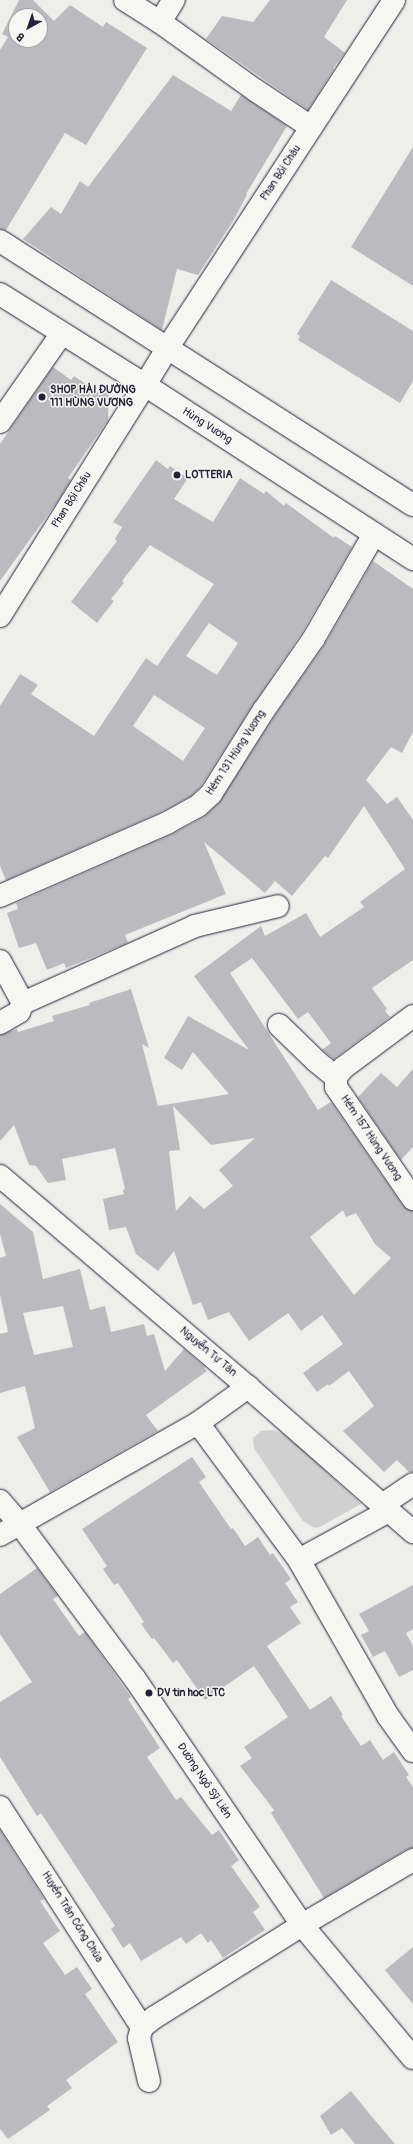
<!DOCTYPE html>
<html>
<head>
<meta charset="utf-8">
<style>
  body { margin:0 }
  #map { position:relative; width:413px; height:2144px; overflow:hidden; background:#eeeeeb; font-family:Pangolin,sans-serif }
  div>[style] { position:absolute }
  .green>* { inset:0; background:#d0d0d1 }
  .building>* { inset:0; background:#bbbbbf }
  .roads { filter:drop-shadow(0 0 1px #22223b) drop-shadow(0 0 1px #22223b) }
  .minor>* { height:22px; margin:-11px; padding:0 11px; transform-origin:11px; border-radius:11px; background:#f6f6f2 }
  .major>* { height:22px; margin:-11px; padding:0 11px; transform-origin:11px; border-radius:11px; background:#f6f6f2 }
  .dots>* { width:11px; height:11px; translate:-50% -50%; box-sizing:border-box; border:2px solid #f6f6f2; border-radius:50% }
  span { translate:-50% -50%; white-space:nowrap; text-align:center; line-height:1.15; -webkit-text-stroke:3px #f6f6f2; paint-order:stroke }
  .street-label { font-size:11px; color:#22223b }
  .poi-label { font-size:11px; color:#22223b; font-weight:700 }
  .left { translate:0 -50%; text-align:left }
  .north { position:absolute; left:8px; top:8px; width:40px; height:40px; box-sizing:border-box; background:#f6f6f2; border:1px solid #a1a1a9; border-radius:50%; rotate:220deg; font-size:11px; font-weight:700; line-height:16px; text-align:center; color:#22223b }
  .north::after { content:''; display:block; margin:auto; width:14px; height:18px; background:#22223b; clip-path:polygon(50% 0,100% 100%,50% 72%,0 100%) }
</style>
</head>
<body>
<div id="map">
  <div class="green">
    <div style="clip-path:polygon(273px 1430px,287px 1435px,361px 1504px,320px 1527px,314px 1528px,303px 1521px,254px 1448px,253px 1438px,261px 1431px)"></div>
  </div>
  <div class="building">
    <div style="clip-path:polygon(evenodd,19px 0,33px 0,54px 21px,70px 5px,103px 27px,106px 22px,147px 48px,86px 145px,65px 133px,6px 230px,0 229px,0 50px,8px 37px,2px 34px,19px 0,16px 16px,40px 16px,40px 40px,16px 40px,16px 16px)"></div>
    <div style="clip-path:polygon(270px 0,347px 0,324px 37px,345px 53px,333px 68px,334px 69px,308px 110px,206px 39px,222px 16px,253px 22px)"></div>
    <div style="clip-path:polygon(173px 75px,231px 111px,241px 95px,287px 126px,246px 194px,247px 195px,233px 221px,198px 275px,177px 269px,162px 330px,23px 239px,51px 207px,61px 214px,80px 181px,88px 187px)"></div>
    <div style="clip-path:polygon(413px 147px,413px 286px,351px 247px)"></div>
    <div style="clip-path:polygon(331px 280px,413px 331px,413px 381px,400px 403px,298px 340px,300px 336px,297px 334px)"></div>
    <div style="clip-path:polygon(53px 367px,71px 380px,74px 376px,98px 392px,109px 393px,108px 420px,68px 478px,71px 480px,57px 502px,0 581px,0 444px)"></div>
    <div style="clip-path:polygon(evenodd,156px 460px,168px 469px,170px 466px,188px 478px,174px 499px,213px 522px,240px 478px,264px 494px,266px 491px,284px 506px,286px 503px,334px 538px,335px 536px,352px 547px,303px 631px,254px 703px,201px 786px,191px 796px,161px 812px,6px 880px,0 866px,0 706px,20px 674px,38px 685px,31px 694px,94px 736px,146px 658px,157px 666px,214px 584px,150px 545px,122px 581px,124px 583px,111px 599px,114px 601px,97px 623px,71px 602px,117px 541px,115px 539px,122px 527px,113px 522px,156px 460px,209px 623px,238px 643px,217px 675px,186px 656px,209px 623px,156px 460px,154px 695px,205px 728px,183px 761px,133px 726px,154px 695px)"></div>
    <div style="clip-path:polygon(evenodd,373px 561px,413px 589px,413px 732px,402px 753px,391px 747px,366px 780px,387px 804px,397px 797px,413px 820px,413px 960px,372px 988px,387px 1009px,385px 1011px,390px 1017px,334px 1059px,322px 1050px,331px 1043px,308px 1012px,298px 1019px,252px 958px,230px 973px,318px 1110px,331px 1102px,403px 1206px,413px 1211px,413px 1472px,409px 1472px,397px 1460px,384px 1472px,343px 1431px,374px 1406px,349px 1371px,329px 1386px,328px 1384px,317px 1392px,303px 1373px,343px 1344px,322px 1315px,301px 1331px,288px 1313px,249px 1341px,229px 1312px,208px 1320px,201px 1302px,193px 1305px,174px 1251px,158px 1271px,136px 1254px,126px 1227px,109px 1230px,103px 1199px,124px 1194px,123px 1190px,125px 1189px,115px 1148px,62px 1159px,66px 1180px,48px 1183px,36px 1166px,29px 1165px,14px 1125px,0 1141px,0 1035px,17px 1029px,18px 1032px,54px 1021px,52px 1016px,90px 1005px,89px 1003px,131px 989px,149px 1048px,142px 1044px,158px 1106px,229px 1094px,193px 1052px,182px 1070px,164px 1058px,188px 1016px,249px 1050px,194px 976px,261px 926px,265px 936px,306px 913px,320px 937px,364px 907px,360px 902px,405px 869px,364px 806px,328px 858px,325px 856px,292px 896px,275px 881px,265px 893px,204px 842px,226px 894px,125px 935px,128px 942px,125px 944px,66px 968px,64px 963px,47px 970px,36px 943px,19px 948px,7px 913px,18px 909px,16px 903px,173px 834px,204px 817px,219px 803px,274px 717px,325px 644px,373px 561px,173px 1106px,211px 1145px,255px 1138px,219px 1170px,233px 1186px,204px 1209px,190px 1196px,176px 1211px,169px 1151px,180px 1150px,173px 1106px,373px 561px,343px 1210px,346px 1217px,356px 1213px,375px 1244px,391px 1258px,354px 1295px,310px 1237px,343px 1210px)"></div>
    <div style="clip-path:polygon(413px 1069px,413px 1147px,401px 1160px,358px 1097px,381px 1073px,397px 1087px)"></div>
    <div style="clip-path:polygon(evenodd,0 1204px,33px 1232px,43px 1279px,80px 1269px,90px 1310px,105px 1306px,111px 1332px,144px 1324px,147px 1336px,154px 1334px,165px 1371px,184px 1349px,205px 1367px,204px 1368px,207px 1371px,146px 1415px,158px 1431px,50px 1492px,17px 1437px,35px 1428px,25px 1386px,0 1393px,0 1334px,8px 1332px,0 1295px,0 1258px,6px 1256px,0 1234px,0 1204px,63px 1306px,73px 1347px,34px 1355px,23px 1313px,63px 1306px)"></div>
    <div style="clip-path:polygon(192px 1457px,206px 1477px,199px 1482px,231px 1529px,233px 1528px,245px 1546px,258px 1537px,270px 1555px,273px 1553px,291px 1579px,285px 1583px,298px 1602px,290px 1607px,301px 1623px,267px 1646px,310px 1710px,331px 1696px,343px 1715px,341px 1716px,361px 1746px,370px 1740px,383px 1760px,394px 1752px,409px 1775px,406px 1777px,413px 1787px,413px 1848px,407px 1849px,324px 1898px,271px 1813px,274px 1810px,240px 1766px,252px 1758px,244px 1747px,288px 1717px,254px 1666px,205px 1700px,177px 1660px,173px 1663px,154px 1638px,152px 1639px,141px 1624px,144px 1622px,118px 1583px,114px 1585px,103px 1569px,107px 1566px,82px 1529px)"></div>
    <div style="clip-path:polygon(37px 1568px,58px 1596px,53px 1599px,79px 1636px,85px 1632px,131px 1697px,128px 1699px,160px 1748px,147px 1757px,176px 1800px,181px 1797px,212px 1835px,219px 1830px,239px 1860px,231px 1866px,260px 1907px,253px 1912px,265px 1930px,223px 1958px,211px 1940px,208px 1943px,201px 1933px,186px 1944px,181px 1937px,141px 1961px,130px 1943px,123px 1948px,111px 1929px,115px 1926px,41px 1813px,37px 1816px,0 1757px,0 1702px,32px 1682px,0 1634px,0 1594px)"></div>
    <div style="clip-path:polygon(413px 1585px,413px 1629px,406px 1633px,413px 1646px,413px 1670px,399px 1677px,385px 1651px,373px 1657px,361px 1635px,369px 1631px,359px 1614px)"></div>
    <div style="clip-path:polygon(0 1830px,44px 1899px,40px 1901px,60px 1931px,43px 1943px,65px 1975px,77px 1967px,92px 1989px,85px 1994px,118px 2042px,66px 2080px,72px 2088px,47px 2106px,50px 2110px,8px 2139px,0 2129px)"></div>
    <div style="clip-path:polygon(413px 1947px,413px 2004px,385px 1970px)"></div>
    <div style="clip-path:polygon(351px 2091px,368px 2112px,395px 2144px,355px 2144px,342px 2128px,331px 2135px,320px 2116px)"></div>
  </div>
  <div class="roads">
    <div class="minor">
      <div style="left:125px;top:0;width:41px;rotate:32.2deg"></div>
      <div style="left:160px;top:22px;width:117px;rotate:35.6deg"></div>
      <div style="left:255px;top:90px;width:67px;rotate:33.5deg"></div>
      <div style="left:160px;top:22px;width:26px;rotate:-58deg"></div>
      <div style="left:168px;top:347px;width:414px;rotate:-56.9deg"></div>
      <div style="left:0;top:422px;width:108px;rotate:-55.1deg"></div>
      <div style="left:0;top:616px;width:273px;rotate:-57.9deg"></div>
      <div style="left:0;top:896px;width:182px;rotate:-23.6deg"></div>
      <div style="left:167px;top:823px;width:35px;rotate:-29deg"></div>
      <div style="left:198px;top:806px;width:18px;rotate:-43deg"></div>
      <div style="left:211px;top:794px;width:99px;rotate:-57.8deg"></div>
      <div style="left:264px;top:710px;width:88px;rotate:-55.2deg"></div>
      <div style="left:314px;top:638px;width:120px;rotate:-60deg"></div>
      <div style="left:0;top:961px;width:48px;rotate:61.3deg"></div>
      <div style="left:413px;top:1016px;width:87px;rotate:143.4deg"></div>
      <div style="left:343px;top:1068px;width:11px;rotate:128deg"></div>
      <div style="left:336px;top:1077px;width:10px;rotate:90deg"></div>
      <div style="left:336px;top:1087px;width:136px;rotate:55.5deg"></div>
      <div style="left:0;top:1023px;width:22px;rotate:-30deg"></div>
      <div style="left:19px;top:1012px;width:10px;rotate:-66deg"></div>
      <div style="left:23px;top:1003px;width:188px;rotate:-24.1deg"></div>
      <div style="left:195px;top:926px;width:85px;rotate:-13.5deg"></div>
      <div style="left:279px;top:1025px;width:52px;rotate:44.2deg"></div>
      <div style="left:316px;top:1061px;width:26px;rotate:39deg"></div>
      <div style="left:0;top:1176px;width:326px;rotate:40.4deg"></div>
      <div style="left:248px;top:1387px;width:220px;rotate:41.3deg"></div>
      <div style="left:198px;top:1423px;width:170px;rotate:53.6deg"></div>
      <div style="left:299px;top:1560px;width:180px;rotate:60.3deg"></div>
      <div style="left:388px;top:1716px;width:43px;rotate:54.5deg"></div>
      <div style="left:0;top:1501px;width:29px;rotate:49deg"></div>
      <div style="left:19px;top:1523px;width:194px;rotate:53.4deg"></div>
      <div style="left:135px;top:1679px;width:297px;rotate:55.8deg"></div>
      <div style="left:302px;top:1925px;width:173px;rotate:50.2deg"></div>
      <div style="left:382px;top:1505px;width:37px;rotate:-34deg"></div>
      <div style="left:0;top:1535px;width:227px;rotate:-29.5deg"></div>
      <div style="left:198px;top:1423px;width:62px;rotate:-35.8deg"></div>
      <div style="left:299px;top:1560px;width:102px;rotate:-28.6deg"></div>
      <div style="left:0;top:1807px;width:262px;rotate:57.2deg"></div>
      <div style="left:149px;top:2081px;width:44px;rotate:-103.1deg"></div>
      <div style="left:139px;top:2038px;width:11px;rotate:-75deg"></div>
      <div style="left:142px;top:2027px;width:16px;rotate:-38deg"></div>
      <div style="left:155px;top:2017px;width:173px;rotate:-32deg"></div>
      <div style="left:302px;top:1925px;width:129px;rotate:-30.4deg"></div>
    </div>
    <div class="major">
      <div style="left:0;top:241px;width:490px;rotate:32.6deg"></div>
      <div style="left:0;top:294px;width:171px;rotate:32.1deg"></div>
      <div style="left:145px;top:385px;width:320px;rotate:33deg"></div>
      <div style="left:145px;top:385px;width:44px;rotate:-58.8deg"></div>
    </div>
  </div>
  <div class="dots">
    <div style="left:42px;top:397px;background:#22223b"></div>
    <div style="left:177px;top:475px;background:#22223b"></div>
    <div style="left:149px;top:1693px;background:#22223b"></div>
  </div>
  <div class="street-label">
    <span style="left:281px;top:173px;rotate:-57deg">Phan Bội Châu</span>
    <span style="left:207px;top:426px;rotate:33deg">Hùng Vương</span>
    <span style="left:72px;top:500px;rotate:-58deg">Phan Bội Châu</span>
    <span style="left:236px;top:753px;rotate:-57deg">Hẻm 131 Hùng Vương</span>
    <span style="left:371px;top:1138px;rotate:56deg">Hẻm 157 Hùng Vương</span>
    <span style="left:208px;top:1352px;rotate:40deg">Nguyễn Tự Tân</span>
    <span style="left:204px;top:1781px;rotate:56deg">Đường Ngô Sỹ Liên</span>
    <span style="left:72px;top:1917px;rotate:58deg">Huyền Trân Công Chúa</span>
  </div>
  <div class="poi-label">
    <span class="left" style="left:50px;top:397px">SHOP HẢI ĐƯỜNG<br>111 HÙNG VƯƠNG</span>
    <span class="left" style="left:185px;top:475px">LOTTERIA</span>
    <span class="left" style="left:157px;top:1693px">DV tin hoc LTC</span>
  </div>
  <div class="north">B</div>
</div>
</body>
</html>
